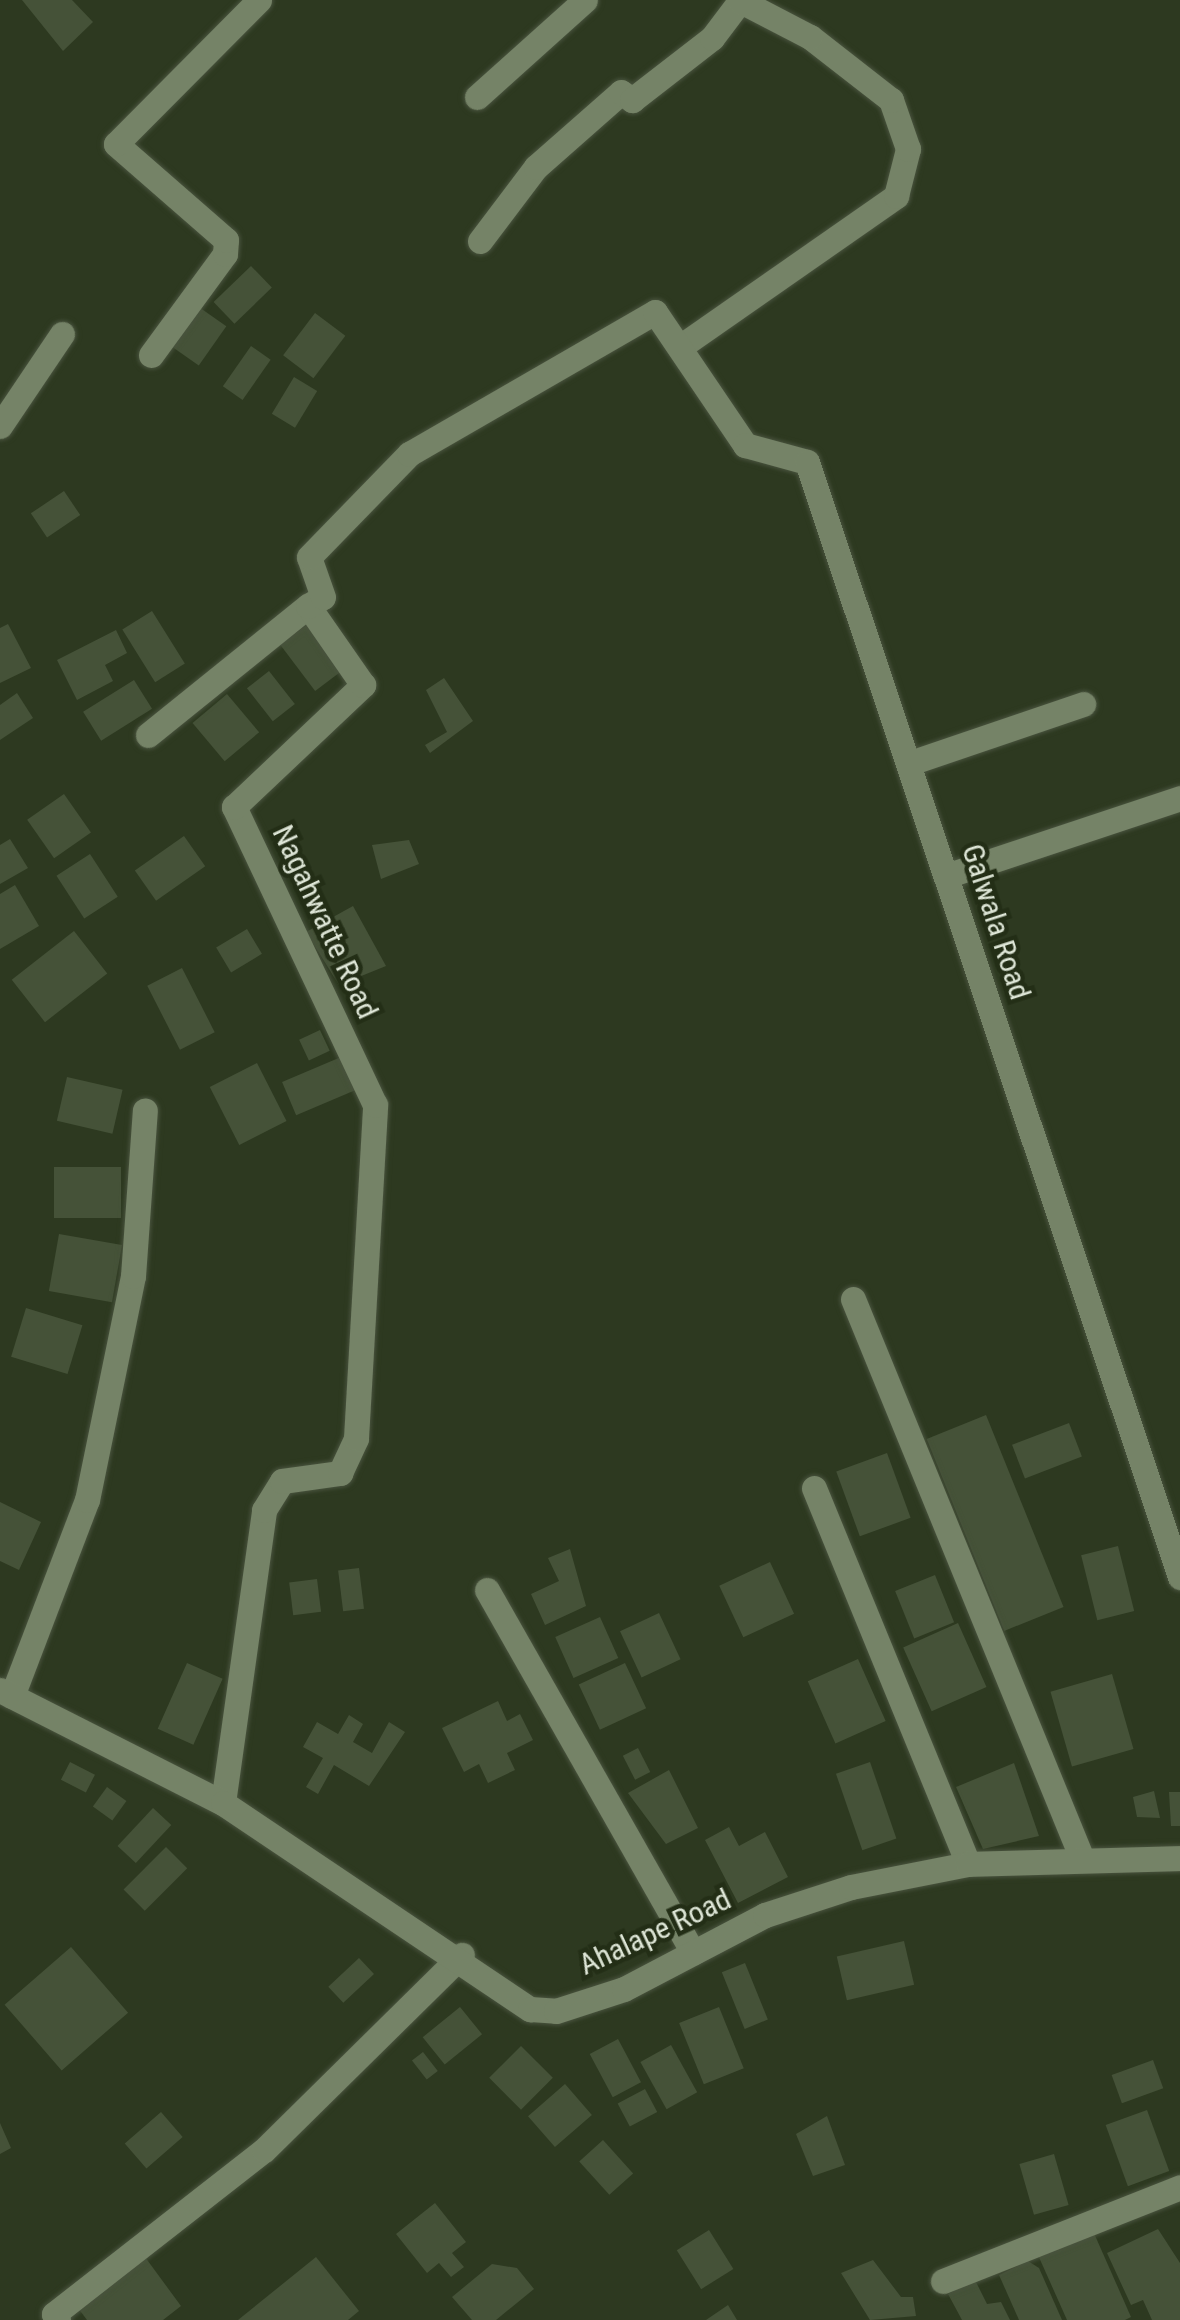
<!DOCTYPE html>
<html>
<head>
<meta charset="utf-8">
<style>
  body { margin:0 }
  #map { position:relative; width:1180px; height:2320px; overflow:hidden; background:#2d3920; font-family:"Roboto Condensed",sans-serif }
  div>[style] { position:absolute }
  .building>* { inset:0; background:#455238; transform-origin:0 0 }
  .roads { filter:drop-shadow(0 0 2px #49533e) drop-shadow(0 0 2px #49533e) }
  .street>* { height:25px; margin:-12.5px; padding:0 12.5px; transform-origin:12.5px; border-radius:12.5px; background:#758367 }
  .secondary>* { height:25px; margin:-12.5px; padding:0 12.5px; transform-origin:12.5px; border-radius:12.5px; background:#758367 }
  span { translate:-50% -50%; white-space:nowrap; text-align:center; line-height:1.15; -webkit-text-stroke:9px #232e16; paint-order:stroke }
  .street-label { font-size:30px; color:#dde5d6 }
</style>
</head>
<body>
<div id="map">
  <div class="building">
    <div style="clip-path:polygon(22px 0,72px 0,93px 22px,63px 51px)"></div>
    <div style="left:251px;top:266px;width:30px;height:52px;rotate:46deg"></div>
    <div style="left:196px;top:305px;width:37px;height:48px;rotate:35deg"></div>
    <div style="left:315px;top:313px;width:38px;height:53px;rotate:37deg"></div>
    <div style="left:251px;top:346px;width:24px;height:49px;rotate:35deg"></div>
    <div style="left:294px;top:377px;width:27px;height:43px;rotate:31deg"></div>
    <div style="left:64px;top:491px;width:29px;height:40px;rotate:56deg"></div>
    <div style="left:152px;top:611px;width:62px;height:35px;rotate:58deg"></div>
    <div style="left:309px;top:623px;width:58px;height:36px;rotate:53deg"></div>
    <div style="clip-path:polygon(8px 624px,31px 668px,0 683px,0 628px)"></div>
    <div style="clip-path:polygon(116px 630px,127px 653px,105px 665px,113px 681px,77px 700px,57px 660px)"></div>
    <div style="left:269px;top:671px;width:42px;height:28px;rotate:52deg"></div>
    <div style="clip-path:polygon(444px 678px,473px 721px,430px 753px,425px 745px,447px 732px,426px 690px)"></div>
    <div style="left:134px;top:680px;width:34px;height:60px;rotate:58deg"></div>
    <div style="clip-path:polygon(17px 693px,33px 718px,0 740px,0 705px)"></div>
    <div style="left:227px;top:694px;width:50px;height:45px;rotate:50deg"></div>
    <div style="left:64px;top:794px;width:47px;height:45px;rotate:55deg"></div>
    <div style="left:184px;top:836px;width:37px;height:60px;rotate:55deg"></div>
    <div style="clip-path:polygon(10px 839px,28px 868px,0 884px,0 845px)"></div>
    <div style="clip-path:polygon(409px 840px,419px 864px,381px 879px,372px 845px)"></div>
    <div style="left:90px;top:854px;width:51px;height:40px;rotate:57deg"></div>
    <div style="clip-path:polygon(15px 885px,39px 926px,0 949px,0 894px)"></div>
    <div style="clip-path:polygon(353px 906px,386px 966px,339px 985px,306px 932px)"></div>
    <div style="left:247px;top:929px;width:29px;height:36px;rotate:59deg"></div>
    <div style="left:74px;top:931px;width:54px;height:79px;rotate:52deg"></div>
    <div style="left:182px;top:968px;width:72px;height:39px;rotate:63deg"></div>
    <div style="left:320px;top:1030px;width:23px;height:23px;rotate:65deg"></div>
    <div style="left:341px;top:1057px;width:36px;height:64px;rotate:67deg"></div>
    <div style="left:257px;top:1063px;width:65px;height:53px;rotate:63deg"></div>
    <div style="left:67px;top:1077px;width:57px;height:45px;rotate:13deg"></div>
    <div style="left:54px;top:1167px;width:67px;height:51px"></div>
    <div style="left:59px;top:1234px;width:64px;height:58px;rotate:10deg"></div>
    <div style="left:26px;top:1308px;width:59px;height:51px;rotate:17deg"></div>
    <div style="left:986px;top:1415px;width:207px;height:64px;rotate:68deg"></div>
    <div style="left:1069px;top:1423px;width:36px;height:61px;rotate:69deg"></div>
    <div style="left:887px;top:1453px;width:69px;height:54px;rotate:70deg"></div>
    <div style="clip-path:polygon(0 1502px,41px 1522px,19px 1570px,0 1561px)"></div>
    <div style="left:1118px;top:1546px;width:67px;height:38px;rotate:76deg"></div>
    <div style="clip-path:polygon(570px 1549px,586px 1606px,545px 1625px,531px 1594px,559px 1581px,548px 1558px)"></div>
    <div style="left:770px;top:1562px;width:57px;height:56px;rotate:65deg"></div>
    <div style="left:359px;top:1568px;width:41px;height:21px;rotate:83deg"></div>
    <div style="left:935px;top:1575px;width:51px;height:43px;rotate:68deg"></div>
    <div style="left:317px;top:1579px;width:33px;height:28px;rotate:83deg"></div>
    <div style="left:659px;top:1613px;width:51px;height:43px;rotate:65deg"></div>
    <div style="left:600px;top:1617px;width:45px;height:49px;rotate:66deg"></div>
    <div style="left:958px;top:1623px;width:70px;height:60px;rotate:66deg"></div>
    <div style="left:858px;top:1659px;width:68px;height:55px;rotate:66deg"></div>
    <div style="left:187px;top:1663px;width:39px;height:72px;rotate:24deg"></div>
    <div style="left:625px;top:1663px;width:50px;height:51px;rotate:65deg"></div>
    <div style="left:1112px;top:1674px;width:78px;height:64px;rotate:74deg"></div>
    <div style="clip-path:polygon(498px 1701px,507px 1721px,520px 1714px,533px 1740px,507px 1753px,515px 1770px,488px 1783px,479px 1764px,464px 1772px,442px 1728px)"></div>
    <div style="clip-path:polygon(349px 1715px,363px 1724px,353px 1742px,372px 1753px,389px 1722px,405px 1732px,369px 1786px,334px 1765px,318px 1794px,306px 1787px,323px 1758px,303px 1747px,317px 1722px,338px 1734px)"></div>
    <div style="left:638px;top:1748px;width:27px;height:17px;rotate:63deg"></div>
    <div style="left:70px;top:1762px;width:28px;height:20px;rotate:27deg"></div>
    <div style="left:870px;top:1762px;width:81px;height:36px;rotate:71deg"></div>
    <div style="clip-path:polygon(1014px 1763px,1039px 1836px,983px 1849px,956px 1787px)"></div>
    <div style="clip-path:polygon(669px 1770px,698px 1828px,666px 1844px,628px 1793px)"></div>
    <div style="left:107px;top:1787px;width:24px;height:24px;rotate:36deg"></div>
    <div style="clip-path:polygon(1154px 1791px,1160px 1818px,1137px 1817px,1133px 1797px)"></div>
    <div style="clip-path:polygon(1169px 1792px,1180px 1792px,1180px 1826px,1171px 1826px)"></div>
    <div style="left:153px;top:1808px;width:25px;height:52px;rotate:43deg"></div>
    <div style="clip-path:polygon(729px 1827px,739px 1846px,765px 1832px,788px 1877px,738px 1903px,705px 1840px)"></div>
    <div style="left:166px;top:1847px;width:30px;height:60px;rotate:45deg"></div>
    <div style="left:904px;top:1941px;width:45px;height:69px;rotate:77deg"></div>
    <div style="left:71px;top:1947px;width:87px;height:88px;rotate:49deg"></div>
    <div style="left:359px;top:1958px;width:22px;height:42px;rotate:47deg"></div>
    <div style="left:745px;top:1963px;width:61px;height:25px;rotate:68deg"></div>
    <div style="left:460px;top:2007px;width:35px;height:48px;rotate:51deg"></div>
    <div style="left:719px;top:2007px;width:66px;height:43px;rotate:68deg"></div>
    <div style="left:618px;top:2039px;width:49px;height:32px;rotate:62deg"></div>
    <div style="left:671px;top:2045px;width:54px;height:35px;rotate:61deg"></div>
    <div style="left:521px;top:2046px;width:45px;height:45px;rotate:45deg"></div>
    <div style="left:423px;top:2052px;width:24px;height:14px;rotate:52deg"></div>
    <div style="left:1153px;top:2060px;width:30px;height:44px;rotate:70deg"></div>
    <div style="left:565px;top:2084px;width:41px;height:49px;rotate:49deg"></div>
    <div style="left:645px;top:2089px;width:26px;height:31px;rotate:62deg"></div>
    <div style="left:1147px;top:2110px;width:65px;height:44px;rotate:70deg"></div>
    <div style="left:161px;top:2112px;width:33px;height:48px;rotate:49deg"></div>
    <div style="clip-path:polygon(827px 2116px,845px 2165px,813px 2176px,796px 2134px)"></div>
    <div style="clip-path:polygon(0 2123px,11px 2148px,0 2154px)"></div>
    <div style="left:603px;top:2140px;width:45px;height:32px;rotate:48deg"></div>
    <div style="left:1054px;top:2154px;width:53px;height:36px;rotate:74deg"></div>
    <div style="clip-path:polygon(435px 2203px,466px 2242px,452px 2253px,464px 2267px,451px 2277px,439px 2263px,427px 2273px,396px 2234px)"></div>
    <div style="clip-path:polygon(1158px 2229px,1180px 2263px,1180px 2320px,1152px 2320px,1143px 2300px,1131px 2305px,1107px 2253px)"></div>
    <div style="left:709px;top:2230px;width:46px;height:38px;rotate:58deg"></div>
    <div style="clip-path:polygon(1093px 2231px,1131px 2317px,1125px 2320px,1067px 2320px,1038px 2255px)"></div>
    <div style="clip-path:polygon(145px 2257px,181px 2306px,163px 2320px,87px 2320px,78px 2308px)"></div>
    <div style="clip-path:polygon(316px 2257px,359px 2311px,348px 2320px,238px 2320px)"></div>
    <div style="clip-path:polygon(873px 2260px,901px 2297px,913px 2297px,916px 2316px,870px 2320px,841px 2273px)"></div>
    <div style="clip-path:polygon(1028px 2261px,1039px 2268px,1062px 2320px,1019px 2320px,999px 2275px)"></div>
    <div style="clip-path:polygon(492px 2264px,517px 2268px,534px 2289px,496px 2320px,472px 2320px,452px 2297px)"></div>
    <div style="clip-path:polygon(975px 2280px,987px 2304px,1001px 2302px,1010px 2320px,962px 2320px,948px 2294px)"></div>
    <div style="clip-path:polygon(728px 2305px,737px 2320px,706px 2320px)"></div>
  </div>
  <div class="roads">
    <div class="street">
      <div style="left:477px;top:97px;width:145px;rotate:-41.9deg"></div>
      <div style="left:480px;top:241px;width:93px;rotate:-52.9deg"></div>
      <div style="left:536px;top:167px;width:113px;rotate:-41.4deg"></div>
      <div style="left:621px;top:92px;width:14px;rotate:36deg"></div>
      <div style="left:632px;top:100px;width:101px;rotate:-37.8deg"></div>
      <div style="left:712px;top:38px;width:46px;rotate:-52.9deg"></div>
      <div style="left:684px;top:344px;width:259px;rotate:-34.9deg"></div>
      <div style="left:896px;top:196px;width:49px;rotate:-75.7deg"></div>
      <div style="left:908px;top:149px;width:52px;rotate:-109.1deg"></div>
      <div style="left:891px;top:100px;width:103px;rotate:-142.1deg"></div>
      <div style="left:810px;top:37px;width:80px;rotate:-152.5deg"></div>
      <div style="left:151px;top:355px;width:125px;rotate:-53.8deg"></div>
      <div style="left:225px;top:254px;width:14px;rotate:-86deg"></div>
      <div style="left:226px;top:240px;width:146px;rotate:-138.9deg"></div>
      <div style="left:116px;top:144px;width:203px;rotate:-45.2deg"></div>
      <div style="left:0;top:426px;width:111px;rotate:-56deg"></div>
      <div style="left:148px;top:735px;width:206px;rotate:-38.9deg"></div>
      <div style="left:910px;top:763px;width:183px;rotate:-18.8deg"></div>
      <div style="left:946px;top:876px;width:247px;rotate:-18.4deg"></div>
      <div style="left:853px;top:1299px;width:600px;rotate:67.75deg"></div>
      <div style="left:814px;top:1488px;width:406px;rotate:67.7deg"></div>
      <div style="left:487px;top:1590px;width:417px;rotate:60.4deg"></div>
      <div style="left:12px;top:1696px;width:210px;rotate:-69.1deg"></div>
      <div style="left:87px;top:1500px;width:229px;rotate:-78.4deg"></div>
      <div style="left:133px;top:1276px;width:166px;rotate:-85.9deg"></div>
      <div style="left:223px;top:1803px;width:296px;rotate:-82deg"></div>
      <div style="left:264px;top:1510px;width:34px;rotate:-58deg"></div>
      <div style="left:282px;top:1481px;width:59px;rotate:-7.9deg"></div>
      <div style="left:340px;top:1473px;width:38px;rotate:-65deg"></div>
      <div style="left:356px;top:1438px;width:334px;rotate:-86.7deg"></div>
      <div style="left:375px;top:1105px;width:330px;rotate:-115.3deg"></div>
      <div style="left:234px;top:807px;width:178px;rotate:-43.4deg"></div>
      <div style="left:363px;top:685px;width:96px;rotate:-124.8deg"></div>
      <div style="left:308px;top:606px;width:17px;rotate:-31deg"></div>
      <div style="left:323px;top:597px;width:42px;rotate:-109.3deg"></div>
      <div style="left:309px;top:557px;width:144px;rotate:-45.8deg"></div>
      <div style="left:409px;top:454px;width:284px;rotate:-30deg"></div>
      <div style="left:655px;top:312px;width:161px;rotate:55.9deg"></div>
      <div style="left:745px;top:445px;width:64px;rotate:15.3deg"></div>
      <div style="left:807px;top:462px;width:1176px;rotate:71.5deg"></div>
      <div style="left:943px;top:2281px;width:255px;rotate:-21.6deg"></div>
      <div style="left:58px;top:2320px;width:7px;rotate:-124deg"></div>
      <div style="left:54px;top:2314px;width:266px;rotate:-38deg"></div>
      <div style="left:264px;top:2150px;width:278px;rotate:-44.6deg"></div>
    </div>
    <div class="secondary">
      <div style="left:0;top:1690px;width:250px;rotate:26.9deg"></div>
      <div style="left:223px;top:1803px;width:370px;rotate:33.9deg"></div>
      <div style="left:530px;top:2009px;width:26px;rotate:4deg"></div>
      <div style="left:556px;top:2011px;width:71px;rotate:-17.9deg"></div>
      <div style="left:624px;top:1989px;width:159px;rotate:-27.7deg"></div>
      <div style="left:765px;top:1915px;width:90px;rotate:-18deg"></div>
      <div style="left:851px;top:1887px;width:119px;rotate:-11.1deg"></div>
      <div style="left:968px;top:1864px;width:212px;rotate:-1.6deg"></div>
    </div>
  </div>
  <div class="street-label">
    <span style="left:325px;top:922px;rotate:65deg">Nagahwatte Road</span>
    <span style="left:996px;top:922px;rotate:72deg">Galwala Road</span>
    <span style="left:655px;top:1932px;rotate:-25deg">Ahalape Road</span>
  </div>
</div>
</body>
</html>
